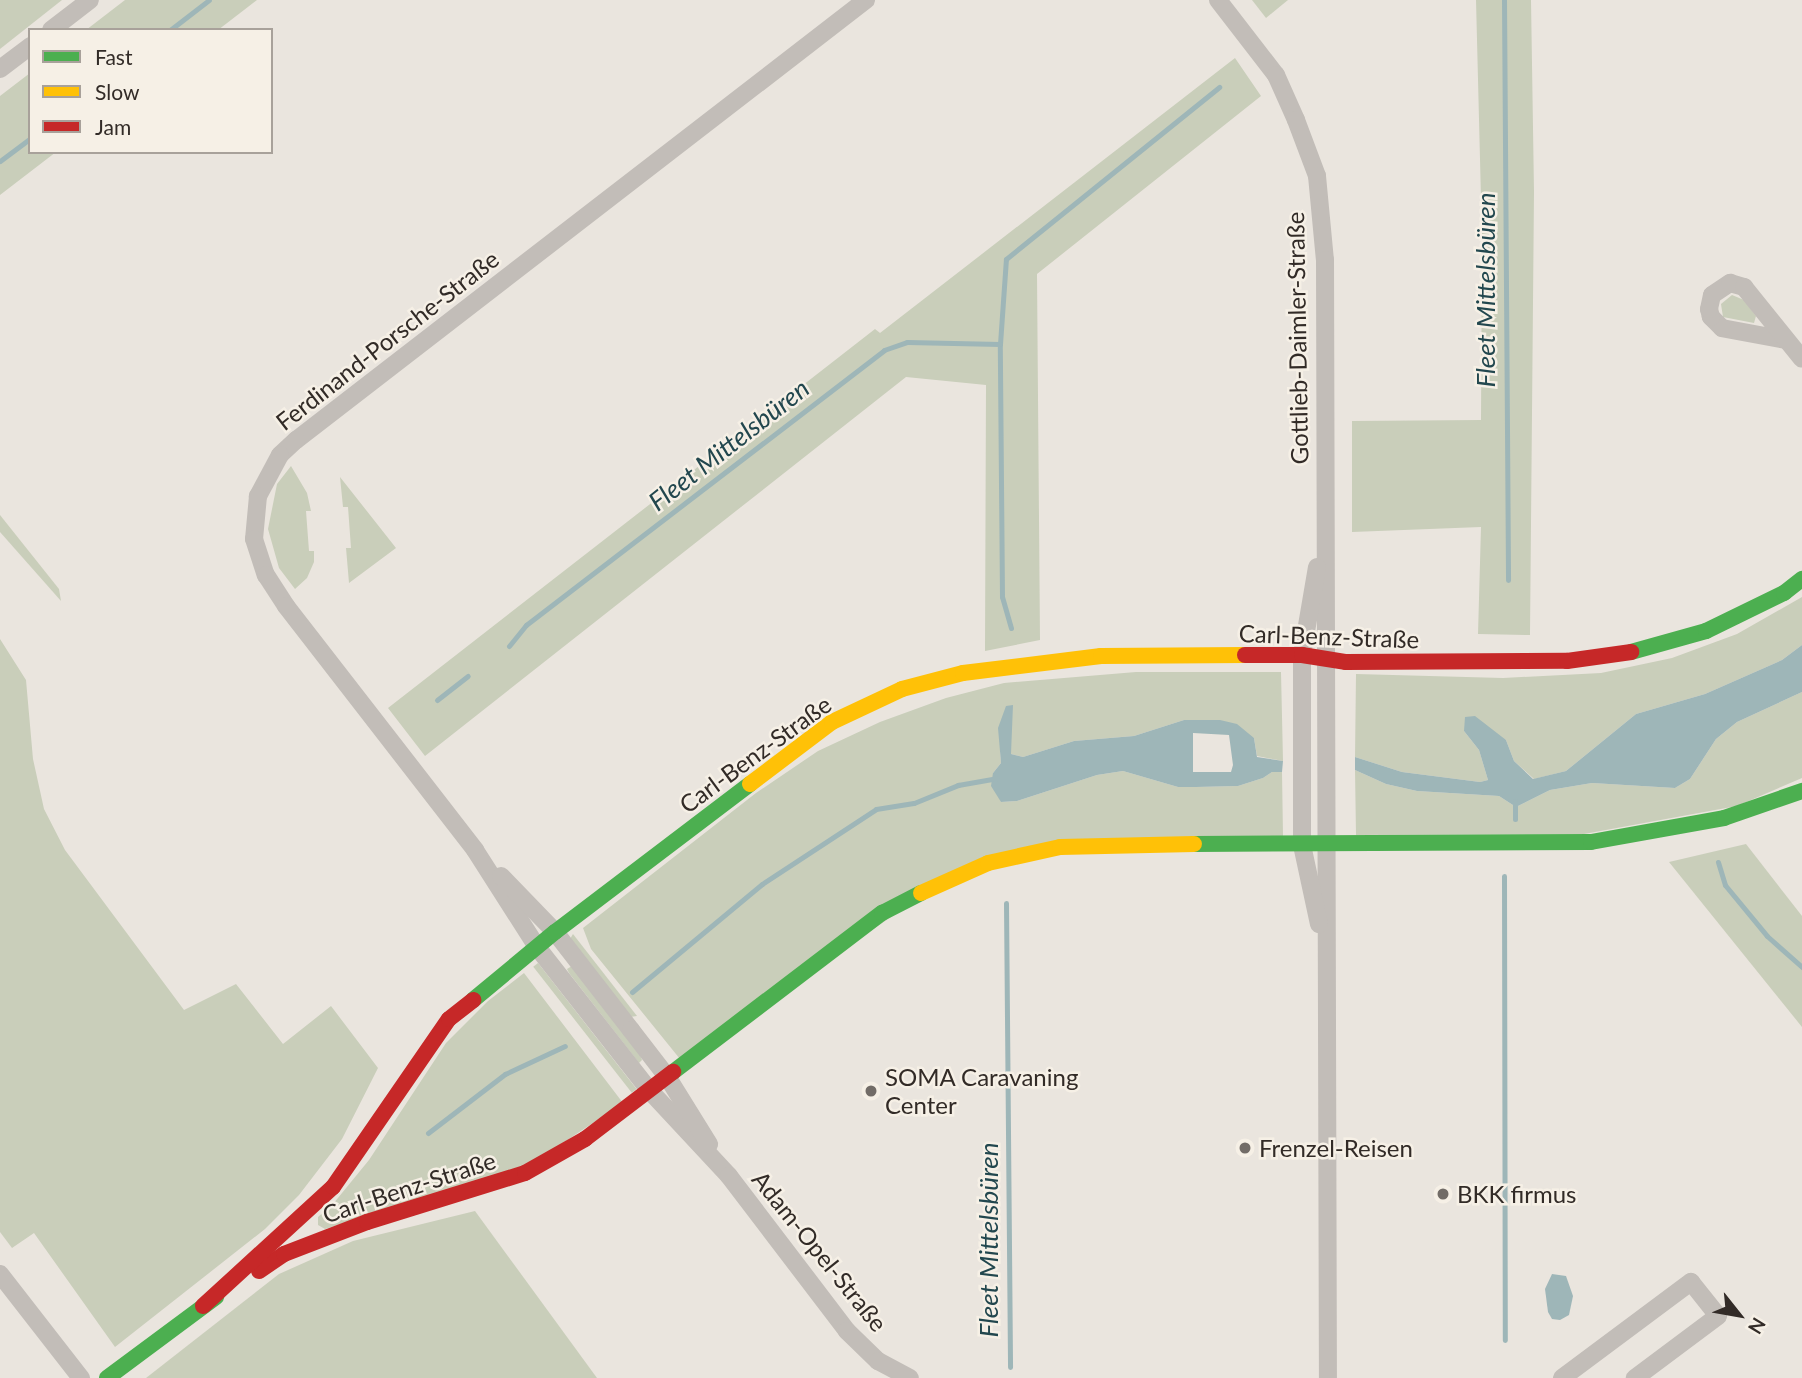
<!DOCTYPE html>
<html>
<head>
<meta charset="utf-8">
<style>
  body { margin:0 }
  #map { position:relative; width:1802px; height:1378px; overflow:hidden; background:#eae5de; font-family:Lato,sans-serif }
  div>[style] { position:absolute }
  .green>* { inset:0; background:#c9ceba; transform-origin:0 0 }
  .water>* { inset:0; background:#9eb6b8 }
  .stream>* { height:5px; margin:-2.5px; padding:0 2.5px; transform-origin:2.5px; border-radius:2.5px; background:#9eb6b8 }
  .street>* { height:18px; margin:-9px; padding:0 9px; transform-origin:9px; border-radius:9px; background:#c2bdb8 }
  .fast>* { height:16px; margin:-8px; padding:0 8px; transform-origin:8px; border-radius:8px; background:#4caf50 }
  .slow>* { height:16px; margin:-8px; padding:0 8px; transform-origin:8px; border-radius:8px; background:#ffc107 }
  .jam>* { height:16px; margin:-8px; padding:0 8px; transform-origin:8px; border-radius:8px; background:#c62828 }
  .dots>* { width:19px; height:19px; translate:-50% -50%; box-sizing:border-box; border:4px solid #f6f0e6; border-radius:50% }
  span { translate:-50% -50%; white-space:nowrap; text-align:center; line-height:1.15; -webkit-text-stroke:5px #f6f0e6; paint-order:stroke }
  .street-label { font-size:24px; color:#322b27 }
  .poi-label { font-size:24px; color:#322b27 }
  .left { translate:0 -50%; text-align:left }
  .water-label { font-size:26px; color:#22474e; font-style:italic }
  .legend { position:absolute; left:28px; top:28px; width:245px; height:126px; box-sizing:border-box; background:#f6f0e6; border:2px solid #a8a19a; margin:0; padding:9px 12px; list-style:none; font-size:21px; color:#322b27 }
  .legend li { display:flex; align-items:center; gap:14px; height:35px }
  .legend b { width:35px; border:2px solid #a8a19a }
  .north { position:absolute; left:1704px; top:1280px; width:70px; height:70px; -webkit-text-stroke:5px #f6f0e6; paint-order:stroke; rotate:121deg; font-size:19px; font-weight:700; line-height:28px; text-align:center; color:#322b27 }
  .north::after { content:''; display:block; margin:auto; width:24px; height:32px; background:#322b27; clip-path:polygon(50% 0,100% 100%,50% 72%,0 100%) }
</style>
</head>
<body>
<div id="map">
  <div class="green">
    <div style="clip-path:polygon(0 0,62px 0,0 49px)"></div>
    <div style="clip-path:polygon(125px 0,257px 0,218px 30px,86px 30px)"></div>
    <div style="clip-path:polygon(1252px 0,1288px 0,1266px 18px)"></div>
    <div style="clip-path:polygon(1476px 0,1531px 0,1534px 192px,1530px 635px,1478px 634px,1481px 527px,1352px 532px,1352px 421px,1481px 420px,1482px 239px)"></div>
    <div style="clip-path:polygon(1235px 58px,1261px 96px,1037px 274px,1040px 640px,985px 651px,986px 385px,906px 377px,425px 756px,388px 708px,875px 329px,880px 333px)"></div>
    <div style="clip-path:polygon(30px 73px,30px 152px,56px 152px,0 195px,0 96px)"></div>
    <div style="clip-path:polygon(1732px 295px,1744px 300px,1756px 316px,1754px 323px,1723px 317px,1721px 304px)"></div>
    <div style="clip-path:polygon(291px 466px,307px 493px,311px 511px,306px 511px,309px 551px,314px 551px,314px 562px,307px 578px,295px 589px,279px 568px,268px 529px,277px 484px)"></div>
    <div style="clip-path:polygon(340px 477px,396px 548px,349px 583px,346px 548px,351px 548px,348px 507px,343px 507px)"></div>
    <div style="clip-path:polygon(0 515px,59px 589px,61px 601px,0 532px)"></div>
    <div style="clip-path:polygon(1802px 597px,1802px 645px,1782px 660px,1705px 694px,1636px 714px,1566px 771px,1534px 779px,1514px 761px,1506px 740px,1464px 731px,1479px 750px,1488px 780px,1480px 782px,1402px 772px,1355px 757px,1356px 674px,1503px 678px,1601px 673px,1672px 658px,1737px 634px)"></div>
    <div style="clip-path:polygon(0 639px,26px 680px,33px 759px,44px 809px,65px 850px,184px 1010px,236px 984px,283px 1044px,331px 1006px,378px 1068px,342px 1139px,299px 1195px,265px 1229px,115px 1347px,34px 1233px,12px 1248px,0 1232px)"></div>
    <div style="clip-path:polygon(1136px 672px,1281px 672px,1283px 761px,1257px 756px,1254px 738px,1184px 720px,1134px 736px,1074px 741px,1023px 757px,1011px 754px,1011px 738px,1000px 750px,1001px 763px,993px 773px,1001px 802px,1017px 801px,1097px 775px,1123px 771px,1178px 787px,1196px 787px,1238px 786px,1263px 778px,1272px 772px,1282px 772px,1283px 836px,976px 860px,680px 1059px,591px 949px,583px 928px,756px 793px,818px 751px,880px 722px,946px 698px,1004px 683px)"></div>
    <div style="clip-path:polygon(1802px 692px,1802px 778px,1737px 806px,1584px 834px,1356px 835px,1355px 770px,1386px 784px,1417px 791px,1499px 796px,1516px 807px,1550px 790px,1592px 783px,1675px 788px,1690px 779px,1716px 739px,1737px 722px)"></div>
    <div style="clip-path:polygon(1746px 844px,1802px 916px,1802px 1027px,1669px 862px)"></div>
    <div style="clip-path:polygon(573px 934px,637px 1016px,630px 1017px,570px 939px)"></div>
    <div style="left:538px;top:963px;width:160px;height:6px;rotate:52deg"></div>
    <div style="clip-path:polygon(572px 966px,640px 1055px,642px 1060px,639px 1063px,569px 973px,567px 969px)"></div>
    <div style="clip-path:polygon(524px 973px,623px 1103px,528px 1166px,325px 1229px,318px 1225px,318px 1217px,333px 1204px,369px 1160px,446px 1043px,488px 1001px)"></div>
    <div style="clip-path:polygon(475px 1211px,597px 1378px,146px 1378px,279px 1274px,353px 1241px)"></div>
  </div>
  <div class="water">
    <div style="clip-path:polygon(1802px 645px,1802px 692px,1737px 722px,1716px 739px,1690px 779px,1675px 788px,1592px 783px,1550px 790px,1516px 807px,1499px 796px,1417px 791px,1386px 784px,1355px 770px,1355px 757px,1402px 772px,1480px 782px,1488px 780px,1479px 750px,1464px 731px,1465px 717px,1475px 716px,1506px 740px,1514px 761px,1533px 779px,1566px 771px,1636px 714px,1705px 694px,1782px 660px)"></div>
    <div style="clip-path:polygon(evenodd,1013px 705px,1011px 754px,1023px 757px,1074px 741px,1134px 736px,1184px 720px,1220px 720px,1237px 724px,1254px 738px,1257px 757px,1283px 761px,1282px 772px,1272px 772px,1263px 778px,1238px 786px,1196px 787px,1178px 787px,1123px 771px,1097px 775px,1017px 801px,1001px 802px,991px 786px,993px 773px,1001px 763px,998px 728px,1006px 706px,1013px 705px,1193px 733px,1229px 735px,1233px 765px,1231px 772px,1193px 772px,1193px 733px)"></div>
    <div style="clip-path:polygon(1552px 1274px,1566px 1276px,1573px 1296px,1569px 1315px,1560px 1320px,1552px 1319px,1548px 1312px,1545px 1289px)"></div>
  </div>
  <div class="stream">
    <div style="left:1504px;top:0;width:580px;rotate:89.6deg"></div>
    <div style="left:170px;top:30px;width:49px;rotate:-37.6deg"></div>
    <div style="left:0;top:161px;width:38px;rotate:-37deg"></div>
    <div style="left:1011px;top:628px;width:32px;rotate:-106deg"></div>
    <div style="left:1002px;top:597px;width:253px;rotate:-90.5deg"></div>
    <div style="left:1000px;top:344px;width:85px;rotate:-86deg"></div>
    <div style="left:1006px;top:259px;width:274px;rotate:-38.9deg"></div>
    <div style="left:509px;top:646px;width:27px;rotate:-51deg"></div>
    <div style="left:526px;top:625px;width:451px;rotate:-37.5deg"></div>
    <div style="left:884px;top:350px;width:24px;rotate:-19deg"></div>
    <div style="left:907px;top:342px;width:93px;rotate:1.2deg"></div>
    <div style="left:437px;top:700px;width:39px;rotate:-38deg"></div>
    <div style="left:1515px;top:819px;width:18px;rotate:-90deg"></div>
    <div style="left:1718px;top:862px;width:24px;rotate:73deg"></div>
    <div style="left:1725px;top:885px;width:66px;rotate:50.5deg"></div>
    <div style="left:1767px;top:936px;width:47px;rotate:41.5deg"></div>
    <div style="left:1504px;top:876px;width:464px;rotate:89.9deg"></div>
    <div style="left:1006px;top:903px;width:464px;rotate:89.5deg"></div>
    <div style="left:632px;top:992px;width:169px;rotate:-39.7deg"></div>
    <div style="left:762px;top:884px;width:136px;rotate:-33.3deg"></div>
    <div style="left:876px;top:809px;width:38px;rotate:-9deg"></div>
    <div style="left:914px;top:803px;width:48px;rotate:-22.2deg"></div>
    <div style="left:958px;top:785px;width:39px;rotate:-10deg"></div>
    <div style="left:428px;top:1133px;width:97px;rotate:-37.5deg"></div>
    <div style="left:505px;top:1074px;width:66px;rotate:-25deg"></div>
  </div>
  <div class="street">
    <div style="left:866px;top:0;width:720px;rotate:142.33deg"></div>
    <div style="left:296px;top:440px;width:22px;rotate:137deg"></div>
    <div style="left:280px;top:455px;width:47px;rotate:118.2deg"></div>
    <div style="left:258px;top:496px;width:43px;rotate:95.3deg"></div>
    <div style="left:254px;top:539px;width:38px;rotate:72deg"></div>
    <div style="left:266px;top:575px;width:37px;rotate:57deg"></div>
    <div style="left:286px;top:606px;width:309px;rotate:52.2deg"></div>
    <div style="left:475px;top:850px;width:115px;rotate:57.4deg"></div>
    <div style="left:537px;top:947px;width:183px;rotate:51.9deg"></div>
    <div style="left:650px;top:1091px;width:116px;rotate:47.1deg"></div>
    <div style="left:729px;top:1176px;width:195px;rotate:52.7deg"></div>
    <div style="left:847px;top:1331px;width:43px;rotate:44.1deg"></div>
    <div style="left:878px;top:1361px;width:36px;rotate:28deg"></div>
    <div style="left:1218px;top:0;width:95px;rotate:52.3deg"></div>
    <div style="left:1276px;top:75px;width:49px;rotate:66deg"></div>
    <div style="left:1296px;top:120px;width:60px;rotate:69.4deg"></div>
    <div style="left:1317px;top:176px;width:84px;rotate:84.6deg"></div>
    <div style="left:1325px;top:260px;width:1118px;rotate:89.85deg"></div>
    <div style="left:51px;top:30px;width:49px;rotate:-37.6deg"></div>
    <div style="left:0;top:69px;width:38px;rotate:-37deg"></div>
    <div style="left:1786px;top:340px;width:65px;rotate:-169.4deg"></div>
    <div style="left:1722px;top:328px;width:16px;rotate:-135deg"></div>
    <div style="left:1711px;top:317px;width:8px;rotate:-104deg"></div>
    <div style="left:1709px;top:309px;width:14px;rotate:-78deg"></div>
    <div style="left:1712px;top:295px;width:22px;rotate:-34deg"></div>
    <div style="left:1730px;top:283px;width:15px;rotate:16deg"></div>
    <div style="left:1744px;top:287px;width:92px;rotate:51.1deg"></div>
    <div style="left:1317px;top:567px;width:89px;rotate:99.7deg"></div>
    <div style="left:1302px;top:655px;width:190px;rotate:90deg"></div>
    <div style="left:1302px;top:845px;width:81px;rotate:77.9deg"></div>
    <div style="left:501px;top:876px;width:78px;rotate:46deg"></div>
    <div style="left:555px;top:932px;width:124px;rotate:52.2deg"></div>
    <div style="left:631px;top:1030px;width:61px;rotate:52.4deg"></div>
    <div style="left:668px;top:1078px;width:78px;rotate:58.2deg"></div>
    <div style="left:0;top:1274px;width:132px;rotate:52.1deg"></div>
    <div style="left:1562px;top:1378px;width:161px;rotate:-36.7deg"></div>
    <div style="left:1691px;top:1282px;width:43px;rotate:51.5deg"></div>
    <div style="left:1718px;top:1316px;width:104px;rotate:143.2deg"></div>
  </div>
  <div class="fast">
    <div style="left:1631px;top:652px;width:78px;rotate:-15.6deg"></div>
    <div style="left:1706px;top:631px;width:87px;rotate:-26deg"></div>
    <div style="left:1784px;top:593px;width:23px;rotate:-38deg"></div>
    <div style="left:1194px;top:844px;width:397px;rotate:-0.3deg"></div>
    <div style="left:1591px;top:842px;width:135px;rotate:-10.2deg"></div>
    <div style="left:1724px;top:818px;width:83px;rotate:-19.1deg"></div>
    <div style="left:473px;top:1000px;width:107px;rotate:-39.7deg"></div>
    <div style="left:555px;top:932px;width:245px;rotate:-37.2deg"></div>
    <div style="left:673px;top:1072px;width:263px;rotate:-37.3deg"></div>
    <div style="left:882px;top:913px;width:44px;rotate:-27.1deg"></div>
    <div style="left:107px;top:1378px;width:136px;rotate:-36.6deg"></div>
  </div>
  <div class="slow">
    <div style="left:750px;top:784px;width:103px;rotate:-37.1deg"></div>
    <div style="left:832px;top:722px;width:77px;rotate:-25.2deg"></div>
    <div style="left:902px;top:689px;width:63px;rotate:-14.7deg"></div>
    <div style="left:963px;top:673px;width:139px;rotate:-7deg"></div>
    <div style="left:1101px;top:656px;width:144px;rotate:-0.4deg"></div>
    <div style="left:921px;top:893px;width:73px;rotate:-24.1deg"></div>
    <div style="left:988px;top:863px;width:74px;rotate:-12.5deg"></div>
    <div style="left:1060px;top:847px;width:134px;rotate:-1.3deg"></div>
  </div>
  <div class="jam">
    <div style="left:1245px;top:655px;width:57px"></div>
    <div style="left:1302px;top:655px;width:45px;rotate:9deg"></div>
    <div style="left:1346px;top:662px;width:221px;rotate:-0.3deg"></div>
    <div style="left:1567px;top:661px;width:65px;rotate:-8deg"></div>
    <div style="left:259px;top:1271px;width:30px;rotate:-34deg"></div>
    <div style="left:284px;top:1254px;width:89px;rotate:-21.1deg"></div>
    <div style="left:367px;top:1222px;width:165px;rotate:-17.2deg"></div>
    <div style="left:525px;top:1173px;width:69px;rotate:-29.5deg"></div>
    <div style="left:585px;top:1139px;width:111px;rotate:-37.3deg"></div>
    <div style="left:203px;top:1306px;width:176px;rotate:-42.5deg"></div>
    <div style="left:333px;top:1187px;width:204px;rotate:-55.4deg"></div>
    <div style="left:449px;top:1019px;width:31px;rotate:-38deg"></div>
  </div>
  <div class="dots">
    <div style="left:871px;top:1091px;background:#726c67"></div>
    <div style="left:1245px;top:1148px;background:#726c67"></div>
    <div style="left:1443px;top:1194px;background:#726c67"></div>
  </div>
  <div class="street-label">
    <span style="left:1297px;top:338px;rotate:-91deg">Gottlieb-Daimler-Straße</span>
    <span style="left:387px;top:340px;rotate:-38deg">Ferdinand-Porsche-Straße</span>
    <span style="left:1329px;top:636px;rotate:2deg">Carl-Benz-Straße</span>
    <span style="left:755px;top:754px;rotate:-36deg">Carl-Benz-Straße</span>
    <span style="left:409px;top:1187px;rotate:-18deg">Carl-Benz-Straße</span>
    <span style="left:820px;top:1251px;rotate:51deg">Adam-Opel-Straße</span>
  </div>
  <div class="poi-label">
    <span class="left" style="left:885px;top:1091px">SOMA Caravaning<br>Center</span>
    <span class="left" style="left:1259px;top:1148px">Frenzel-Reisen</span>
    <span class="left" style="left:1457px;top:1194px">BKK firmus</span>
  </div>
  <div class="water-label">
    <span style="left:1486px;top:290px;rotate:-90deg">Fleet Mittelsbüren</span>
    <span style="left:729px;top:445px;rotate:-38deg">Fleet Mittelsbüren</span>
    <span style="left:989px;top:1240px;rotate:-90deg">Fleet Mittelsbüren</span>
  </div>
  <ul class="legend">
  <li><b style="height:9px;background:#4caf50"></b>Fast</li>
  <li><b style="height:9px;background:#ffc107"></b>Slow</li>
  <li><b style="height:9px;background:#c62828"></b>Jam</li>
  </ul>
  <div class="north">N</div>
</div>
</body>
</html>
